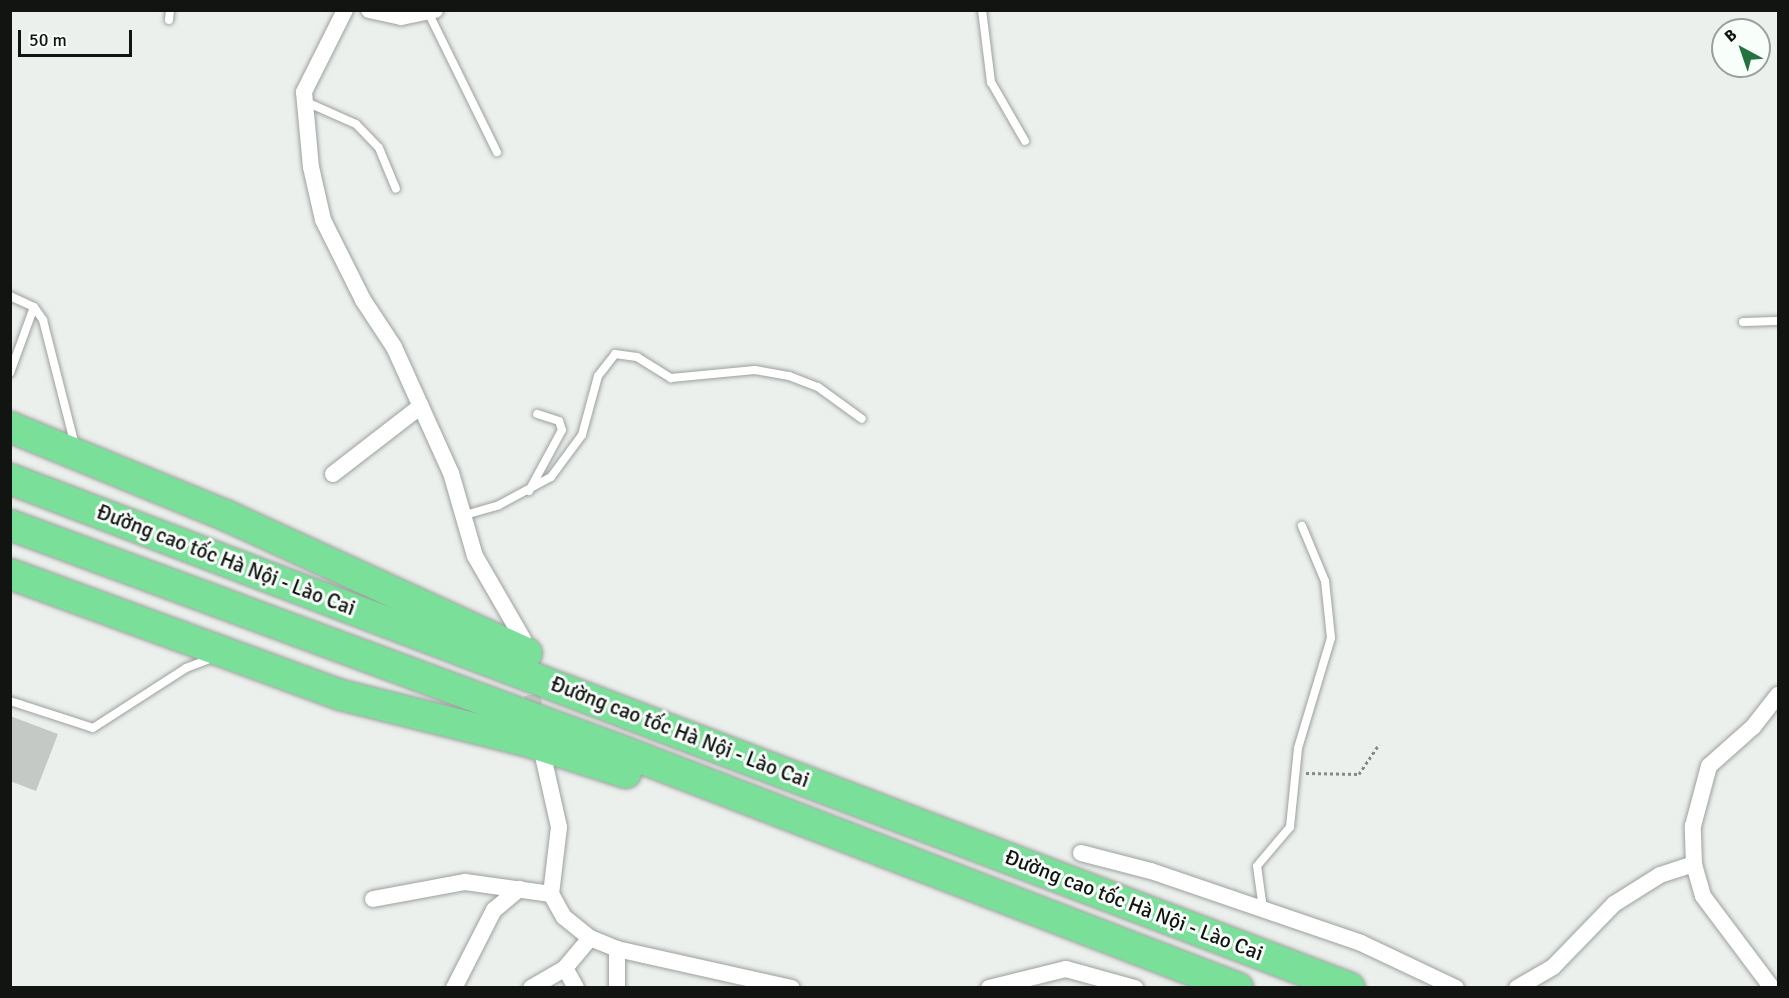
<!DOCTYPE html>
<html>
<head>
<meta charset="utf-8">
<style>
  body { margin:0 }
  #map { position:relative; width:1789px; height:998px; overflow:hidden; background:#ebf0ec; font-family:Signika,sans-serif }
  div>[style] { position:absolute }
  .building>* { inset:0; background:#c4c9c5 }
  .street-tunnel>* { height:16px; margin-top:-8px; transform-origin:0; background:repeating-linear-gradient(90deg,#cacfcb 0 16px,transparent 0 24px) }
  .path>* { height:3px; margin-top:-1.5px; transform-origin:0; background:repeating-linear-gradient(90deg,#868986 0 3px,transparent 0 6px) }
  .roads { filter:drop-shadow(0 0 2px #9ca19d) drop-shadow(0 0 2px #9ca19d) }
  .lane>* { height:8px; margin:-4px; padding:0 4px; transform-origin:4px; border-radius:4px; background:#fff }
  .street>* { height:16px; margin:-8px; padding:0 8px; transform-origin:8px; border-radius:8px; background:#fff }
  .highway>* { height:30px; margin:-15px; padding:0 15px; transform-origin:15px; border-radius:15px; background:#7adf99 }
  span { translate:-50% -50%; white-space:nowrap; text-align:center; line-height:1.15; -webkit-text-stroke:6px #f8fef9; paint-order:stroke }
  .street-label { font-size:21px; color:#121412 }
  .frame { position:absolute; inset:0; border:12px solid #121412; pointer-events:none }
  .north { position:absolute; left:1711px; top:18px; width:60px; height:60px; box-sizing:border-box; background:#f8fef9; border:2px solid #9ca09d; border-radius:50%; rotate:320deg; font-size:16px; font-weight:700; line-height:24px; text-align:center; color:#121412 }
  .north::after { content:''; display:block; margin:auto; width:21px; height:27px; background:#257241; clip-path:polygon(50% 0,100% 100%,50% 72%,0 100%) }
  .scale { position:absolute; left:18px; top:30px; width:114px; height:27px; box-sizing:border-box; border:3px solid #121412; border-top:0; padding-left:8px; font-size:18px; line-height:21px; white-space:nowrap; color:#121412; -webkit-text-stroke:4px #f8fef9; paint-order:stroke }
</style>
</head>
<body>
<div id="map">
  <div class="building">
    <div style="clip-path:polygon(10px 716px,58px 734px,36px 791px,10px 781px)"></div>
  </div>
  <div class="street-tunnel">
    <div style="left:528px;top:671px;width:52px;rotate:80deg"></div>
  </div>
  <div class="path">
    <div style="left:1306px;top:773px;width:53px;rotate:1.1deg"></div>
    <div style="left:1359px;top:774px;width:36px;rotate:-56deg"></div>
  </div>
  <div class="roads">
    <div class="lane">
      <div style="left:982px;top:10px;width:73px;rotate:82.9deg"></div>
      <div style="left:991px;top:82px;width:68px;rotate:60deg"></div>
      <div style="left:429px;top:14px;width:154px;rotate:63.8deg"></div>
      <div style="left:169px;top:20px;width:10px;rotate:-84deg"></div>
      <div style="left:304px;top:101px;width:57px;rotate:23.9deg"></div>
      <div style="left:356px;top:124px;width:33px;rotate:46deg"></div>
      <div style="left:379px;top:148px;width:44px;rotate:67.5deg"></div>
      <div style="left:10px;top:296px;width:26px;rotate:25deg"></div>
      <div style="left:34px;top:307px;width:16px;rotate:55deg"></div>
      <div style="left:43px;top:320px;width:130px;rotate:75.7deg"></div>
      <div style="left:1743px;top:322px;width:35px;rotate:-2deg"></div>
      <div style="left:10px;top:373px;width:70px;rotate:-70deg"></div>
      <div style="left:529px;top:491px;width:69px;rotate:-61.6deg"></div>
      <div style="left:562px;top:430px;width:9px;rotate:-108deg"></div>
      <div style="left:559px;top:421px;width:23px;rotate:-162deg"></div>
      <div style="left:465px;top:515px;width:35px;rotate:-16deg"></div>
      <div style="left:499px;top:505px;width:59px;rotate:-28.3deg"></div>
      <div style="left:551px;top:477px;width:52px;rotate:-53.6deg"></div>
      <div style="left:582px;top:435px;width:61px;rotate:-74.8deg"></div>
      <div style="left:598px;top:376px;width:28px;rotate:-52deg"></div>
      <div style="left:615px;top:354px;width:22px;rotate:8deg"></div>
      <div style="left:637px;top:357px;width:40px;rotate:32deg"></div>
      <div style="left:671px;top:378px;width:84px;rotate:-5.4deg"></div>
      <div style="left:755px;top:370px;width:35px;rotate:10deg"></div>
      <div style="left:789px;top:376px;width:31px;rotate:21deg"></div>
      <div style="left:818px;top:387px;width:54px;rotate:36deg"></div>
      <div style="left:10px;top:701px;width:87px;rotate:18deg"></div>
      <div style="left:93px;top:728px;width:111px;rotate:-32.8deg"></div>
      <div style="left:186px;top:668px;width:28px;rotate:-21deg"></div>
      <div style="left:1263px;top:909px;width:43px;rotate:-97.9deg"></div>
      <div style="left:1257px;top:866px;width:51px;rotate:-49.8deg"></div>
      <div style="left:1290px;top:827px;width:79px;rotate:-84.2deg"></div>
      <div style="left:1298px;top:748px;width:115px;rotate:-73.3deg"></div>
      <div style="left:1331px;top:638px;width:57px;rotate:-96deg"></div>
      <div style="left:1325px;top:581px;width:60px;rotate:-112.7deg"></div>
    </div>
    <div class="street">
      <div style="left:345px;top:10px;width:92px;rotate:116.6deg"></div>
      <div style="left:304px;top:92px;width:75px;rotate:84.7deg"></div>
      <div style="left:311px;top:167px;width:54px;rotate:77.2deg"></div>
      <div style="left:323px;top:220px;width:89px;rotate:63.4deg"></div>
      <div style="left:363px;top:300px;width:56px;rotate:56.6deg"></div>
      <div style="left:394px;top:347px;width:138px;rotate:65.7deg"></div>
      <div style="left:451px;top:473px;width:86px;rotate:73.9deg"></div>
      <div style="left:475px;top:556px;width:96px;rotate:60deg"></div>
      <div style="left:369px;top:10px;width:33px;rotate:12deg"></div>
      <div style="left:401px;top:17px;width:35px;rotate:-12deg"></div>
      <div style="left:333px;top:474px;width:111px;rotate:-37.7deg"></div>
      <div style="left:543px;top:756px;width:73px;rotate:77.3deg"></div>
      <div style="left:559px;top:827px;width:67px;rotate:96.8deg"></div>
      <div style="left:551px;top:894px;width:26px;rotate:61deg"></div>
      <div style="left:564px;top:917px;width:33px;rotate:39deg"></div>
      <div style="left:590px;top:938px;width:29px;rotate:22deg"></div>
      <div style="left:617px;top:949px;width:179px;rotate:12.6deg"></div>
      <div style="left:1081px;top:853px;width:72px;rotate:14.4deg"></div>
      <div style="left:1151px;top:871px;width:222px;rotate:18.9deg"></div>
      <div style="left:1361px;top:943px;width:105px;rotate:25.3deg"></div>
      <div style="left:373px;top:899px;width:94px;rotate:-10.5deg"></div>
      <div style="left:465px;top:882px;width:87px;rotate:7.9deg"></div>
      <div style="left:565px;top:968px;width:23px;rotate:61deg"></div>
      <div style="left:454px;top:988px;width:88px;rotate:-62.9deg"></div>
      <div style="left:494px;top:910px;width:33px;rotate:-40deg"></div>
      <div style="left:531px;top:988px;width:39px;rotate:-30deg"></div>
      <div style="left:565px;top:968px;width:39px;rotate:-50deg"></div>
      <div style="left:617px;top:988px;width:39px;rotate:-90deg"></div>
      <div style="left:989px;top:988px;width:79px;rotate:-13.9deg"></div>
      <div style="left:1066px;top:969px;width:72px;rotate:15.4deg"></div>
      <div style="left:1517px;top:988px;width:42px;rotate:-30.3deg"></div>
      <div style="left:1553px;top:967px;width:88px;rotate:-45.9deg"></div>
      <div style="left:1614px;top:904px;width:54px;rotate:-32.2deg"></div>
      <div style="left:1660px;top:875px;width:36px;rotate:-18deg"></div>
      <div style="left:1772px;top:988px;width:115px;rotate:-126.9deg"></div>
      <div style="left:1703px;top:896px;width:33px;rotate:-106deg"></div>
      <div style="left:1694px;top:864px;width:38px;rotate:-92deg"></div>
      <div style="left:1693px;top:826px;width:62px;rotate:-75.1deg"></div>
      <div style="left:1709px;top:766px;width:59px;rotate:-41.6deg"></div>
      <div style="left:1753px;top:727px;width:41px;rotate:-52deg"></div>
    </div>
    <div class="highway">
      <div style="left:10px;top:427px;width:232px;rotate:22.3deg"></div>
      <div style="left:225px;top:515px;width:332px;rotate:24.6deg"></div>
      <div style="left:10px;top:479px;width:1433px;rotate:20.8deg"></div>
      <div style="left:10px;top:525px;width:656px;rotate:20.26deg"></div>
      <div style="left:625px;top:752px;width:657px;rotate:21.06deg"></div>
      <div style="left:10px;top:574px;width:352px;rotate:20.1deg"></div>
      <div style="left:341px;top:695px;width:191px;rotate:14deg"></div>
      <div style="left:526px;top:741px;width:105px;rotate:17.7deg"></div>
    </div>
  </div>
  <div class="street-label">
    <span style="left:226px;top:560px;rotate:21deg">Đường cao tốc Hà Nội - Lào Cai</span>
    <span style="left:680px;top:732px;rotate:21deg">Đường cao tốc Hà Nội - Lào Cai</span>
    <span style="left:1134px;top:905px;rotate:21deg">Đường cao tốc Hà Nội - Lào Cai</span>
  </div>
  <div class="frame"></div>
  <div class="north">B</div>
  <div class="scale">50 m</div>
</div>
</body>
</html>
